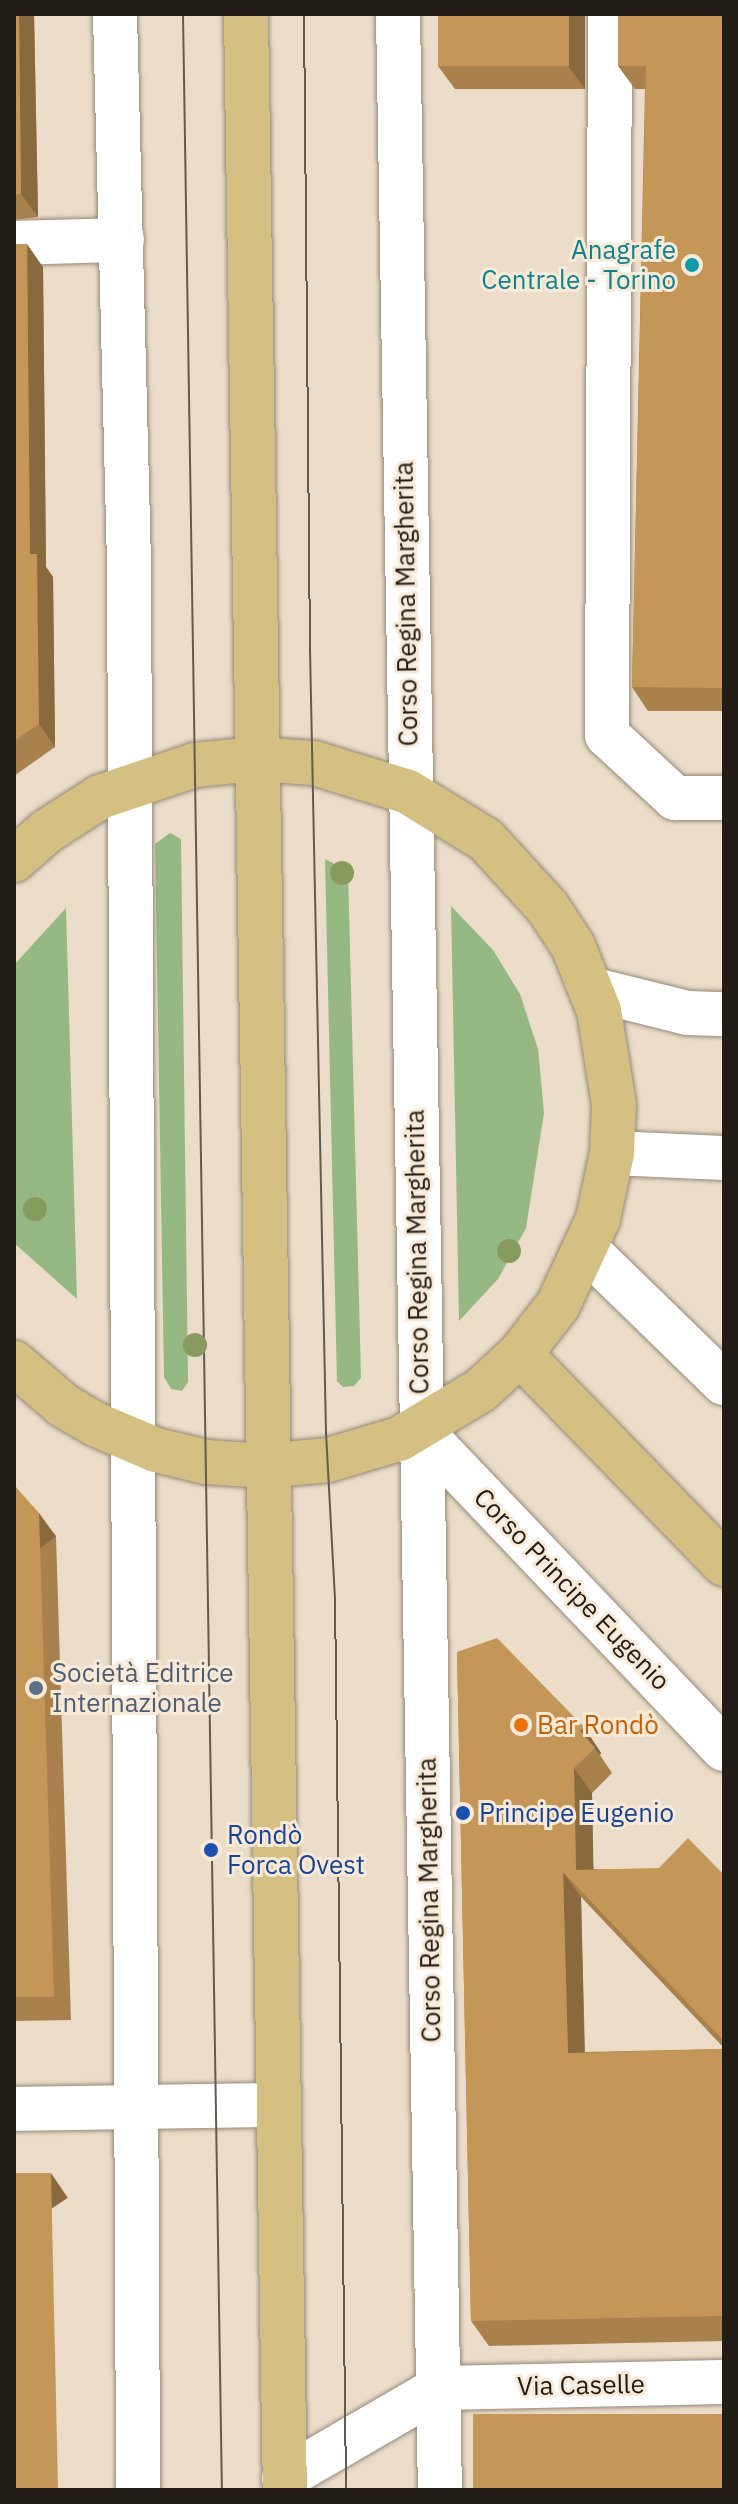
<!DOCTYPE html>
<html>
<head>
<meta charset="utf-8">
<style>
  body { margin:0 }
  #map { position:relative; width:738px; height:2504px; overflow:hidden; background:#ebddca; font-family:"IBM Plex Sans",sans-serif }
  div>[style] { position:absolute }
  .green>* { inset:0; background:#96b883 }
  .roads { filter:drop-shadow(0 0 2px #958877) drop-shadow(0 0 2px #958877) }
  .minor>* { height:44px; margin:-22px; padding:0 22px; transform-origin:22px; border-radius:22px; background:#fff }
  .major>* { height:44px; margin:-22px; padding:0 22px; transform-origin:22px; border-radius:22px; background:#d3c082 }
  .tram>* { height:2px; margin:-1px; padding:0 1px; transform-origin:1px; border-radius:1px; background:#635b50 }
  .trees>* { width:24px; height:24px; margin:-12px; border-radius:50%; background:#879b5f }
  .wall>* { inset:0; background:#a9814c }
  .shaded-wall>* { inset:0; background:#89693e; transform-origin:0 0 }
  .building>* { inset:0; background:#c49658; transform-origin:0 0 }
  .dots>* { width:22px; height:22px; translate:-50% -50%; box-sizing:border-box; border:4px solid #f8ead7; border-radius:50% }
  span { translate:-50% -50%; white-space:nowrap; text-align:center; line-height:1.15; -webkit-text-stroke:6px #f8ead7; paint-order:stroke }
  .culture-label { font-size:26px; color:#0d838f }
  .right { translate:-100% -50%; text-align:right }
  .street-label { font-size:26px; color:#211c15 }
  .service-label { font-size:26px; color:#4e5e75 }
  .left { translate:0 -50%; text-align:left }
  .food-label { font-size:26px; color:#c56008 }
  .transit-label { font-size:26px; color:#164399 }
  .frame { position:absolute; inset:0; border:16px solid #211c15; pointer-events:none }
</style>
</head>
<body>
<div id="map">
  <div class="green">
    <div style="clip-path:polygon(170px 833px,181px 839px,188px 1382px,182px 1391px,171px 1389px,164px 1377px,155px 844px)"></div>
    <div style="clip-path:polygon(325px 859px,348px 871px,361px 1378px,354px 1386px,343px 1387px,337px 1381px)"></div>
    <div style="clip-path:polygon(451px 906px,493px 950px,520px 994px,538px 1049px,544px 1113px,526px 1228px,498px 1279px,459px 1321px)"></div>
    <div style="clip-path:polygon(66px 908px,77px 1299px,14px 1243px,14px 965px)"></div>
  </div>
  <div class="roads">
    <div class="minor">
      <div style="left:115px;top:14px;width:551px;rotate:88.54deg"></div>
      <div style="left:129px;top:565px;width:1925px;rotate:89.73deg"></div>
      <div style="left:398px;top:14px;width:2476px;rotate:89.03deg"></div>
      <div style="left:610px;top:14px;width:721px;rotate:90.24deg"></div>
      <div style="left:607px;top:735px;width:93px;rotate:42.8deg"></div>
      <div style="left:675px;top:798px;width:49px"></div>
      <div style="left:14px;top:243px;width:108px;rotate:-1.6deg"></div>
      <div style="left:591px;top:989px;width:100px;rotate:13.9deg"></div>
      <div style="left:688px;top:1013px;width:36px;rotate:2deg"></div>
      <div style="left:612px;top:1153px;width:112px;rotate:2.6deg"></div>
      <div style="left:587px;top:1250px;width:191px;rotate:44.2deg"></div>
      <div style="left:419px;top:1429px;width:442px;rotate:46.4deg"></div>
      <div style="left:14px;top:2109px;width:265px;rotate:-0.9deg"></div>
      <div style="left:284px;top:2478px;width:179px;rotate:-30.1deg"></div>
      <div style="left:439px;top:2388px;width:285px;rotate:-1.2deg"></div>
    </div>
    <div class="major">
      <div style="left:246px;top:14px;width:2476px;rotate:89.1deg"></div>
      <div style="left:14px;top:860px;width:44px;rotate:-41.3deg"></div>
      <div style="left:47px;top:831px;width:63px;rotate:-32.7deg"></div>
      <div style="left:100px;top:797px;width:100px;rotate:-18.6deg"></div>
      <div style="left:195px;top:765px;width:60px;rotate:-5.7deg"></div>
      <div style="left:255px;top:759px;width:59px;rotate:3.9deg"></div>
      <div style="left:314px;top:763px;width:98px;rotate:17.1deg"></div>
      <div style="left:408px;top:792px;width:92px;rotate:31.6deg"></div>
      <div style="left:486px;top:840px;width:92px;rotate:47.6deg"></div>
      <div style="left:548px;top:908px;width:45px;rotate:56.7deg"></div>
      <div style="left:573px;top:946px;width:70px;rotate:68.2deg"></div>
      <div style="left:599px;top:1011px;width:95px;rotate:80.9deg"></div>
      <div style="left:614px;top:1105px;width:48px;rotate:92.4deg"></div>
      <div style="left:612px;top:1153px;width:67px;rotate:102deg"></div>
      <div style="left:598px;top:1219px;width:95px;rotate:114.9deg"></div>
      <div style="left:558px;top:1305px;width:62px;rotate:127.8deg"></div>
      <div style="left:520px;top:1354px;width:53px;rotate:137.3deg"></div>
      <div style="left:481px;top:1390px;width:96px;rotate:149.1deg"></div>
      <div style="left:399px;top:1439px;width:74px;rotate:163.5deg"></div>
      <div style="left:328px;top:1460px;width:62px;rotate:174.5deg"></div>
      <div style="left:266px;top:1466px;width:60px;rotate:-176.2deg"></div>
      <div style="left:206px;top:1462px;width:51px;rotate:-166.5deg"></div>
      <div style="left:156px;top:1450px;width:64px;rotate:-157deg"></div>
      <div style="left:97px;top:1425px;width:39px;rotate:-150deg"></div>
      <div style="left:63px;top:1405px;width:65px;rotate:-139.4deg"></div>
      <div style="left:520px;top:1354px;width:293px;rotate:45.8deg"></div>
    </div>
  </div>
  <div class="tram">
    <div style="left:183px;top:14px;width:2476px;rotate:89.1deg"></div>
    <div style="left:304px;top:14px;width:635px;rotate:89.46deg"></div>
    <div style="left:310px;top:649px;width:784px;rotate:88.83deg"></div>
    <div style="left:326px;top:1433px;width:165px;rotate:86.9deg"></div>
    <div style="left:335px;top:1598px;width:892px;rotate:89.29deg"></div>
  </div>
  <div class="trees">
    <div style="left:342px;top:873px"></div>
    <div style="left:35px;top:1209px"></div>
    <div style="left:509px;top:1251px"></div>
    <div style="left:195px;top:1345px"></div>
  </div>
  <div class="wall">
    <div style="clip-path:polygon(14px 14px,34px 14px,38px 217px,14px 220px)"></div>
    <div style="clip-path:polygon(438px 14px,585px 14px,585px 89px,455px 89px,438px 66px)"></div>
    <div style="clip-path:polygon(724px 14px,724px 711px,648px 711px,632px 687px,645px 89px,635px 89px,618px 66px)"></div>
    <div style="clip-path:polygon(14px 244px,43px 267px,46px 567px,53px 577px,55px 747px,14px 776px)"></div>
    <div style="clip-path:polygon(14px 1485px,56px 1536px,71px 2020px,14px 2021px)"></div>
    <div style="clip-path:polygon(457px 1652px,584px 1727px,601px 1753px,600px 1755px,612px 1773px,592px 1793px,593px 1869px,724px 1875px,724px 2048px,581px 1897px,585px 2052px,724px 2049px,724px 2341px,489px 2346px,471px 2321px)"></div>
  </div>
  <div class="shaded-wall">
    <div style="clip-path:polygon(19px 14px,34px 14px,38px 217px,21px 194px)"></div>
    <div style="clip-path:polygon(569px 14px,585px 14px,585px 89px,568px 66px)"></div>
    <div style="clip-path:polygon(27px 244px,43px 267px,46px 567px,53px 577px,55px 747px,39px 724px,30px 554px)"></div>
    <div style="left:39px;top:1513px;width:29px;height:484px;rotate:54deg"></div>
    <div style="clip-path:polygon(584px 1727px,601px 1753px,600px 1755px,580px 1731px)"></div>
    <div style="clip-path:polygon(574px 1768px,592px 1793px,594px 1895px,576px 1870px)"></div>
    <div style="clip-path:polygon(563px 1872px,581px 1897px,585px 2078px,568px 2053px)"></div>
    <div style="left:51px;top:2173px;width:30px;height:317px;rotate:56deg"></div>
  </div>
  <div class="building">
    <div style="clip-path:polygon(14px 14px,19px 14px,21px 194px,14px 195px)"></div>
    <div style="left:438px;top:14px;width:131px;height:52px"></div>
    <div style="clip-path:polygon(618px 14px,724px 14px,724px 688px,632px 687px,646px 66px,618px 66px)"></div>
    <div style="clip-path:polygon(14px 244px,27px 244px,30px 554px,37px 554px,39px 724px,14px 741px)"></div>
    <div style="clip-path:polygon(14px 1485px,39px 1513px,54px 1997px,14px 1997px)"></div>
    <div style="clip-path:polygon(497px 1638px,584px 1727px,580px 1731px,595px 1748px,574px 1768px,576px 1870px,659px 1868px,688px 1838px,724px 1875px,724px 2041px,563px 1872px,568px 2053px,724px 2049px,724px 2316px,471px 2321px,457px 1652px)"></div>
    <div style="clip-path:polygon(14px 2173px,51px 2173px,58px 2490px,14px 2490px)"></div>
    <div style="left:473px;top:2414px;width:251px;height:76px"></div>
  </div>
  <div class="dots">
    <div style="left:692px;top:265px;background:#0f9aa8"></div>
    <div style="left:36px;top:1688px;background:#5c6f8a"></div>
    <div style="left:521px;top:1725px;background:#e8710a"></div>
    <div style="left:463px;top:1813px;background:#1a4fb4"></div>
    <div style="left:211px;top:1850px;background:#1a4fb4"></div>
  </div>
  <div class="culture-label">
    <span class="right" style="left:676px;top:265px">Anagrafe<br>Centrale - Torino</span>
  </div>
  <div class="street-label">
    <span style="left:406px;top:604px;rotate:-91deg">Corso Regina Margherita</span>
    <span style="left:417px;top:1252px;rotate:-91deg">Corso Regina Margherita</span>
    <span style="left:572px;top:1589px;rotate:46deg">Corso Principe Eugenio</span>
    <span style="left:429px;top:1900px;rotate:-91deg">Corso Regina Margherita</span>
    <span style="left:581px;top:2385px;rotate:-1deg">Via Caselle</span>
  </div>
  <div class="service-label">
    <span class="left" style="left:52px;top:1688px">Società Editrice<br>Internazionale</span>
  </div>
  <div class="food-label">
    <span class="left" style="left:537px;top:1725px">Bar Rondò</span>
  </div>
  <div class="transit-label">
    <span class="left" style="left:479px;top:1813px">Principe Eugenio</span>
    <span class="left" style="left:227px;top:1850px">Rondò<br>Forca Ovest</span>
  </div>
  <div class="frame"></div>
</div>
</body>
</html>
